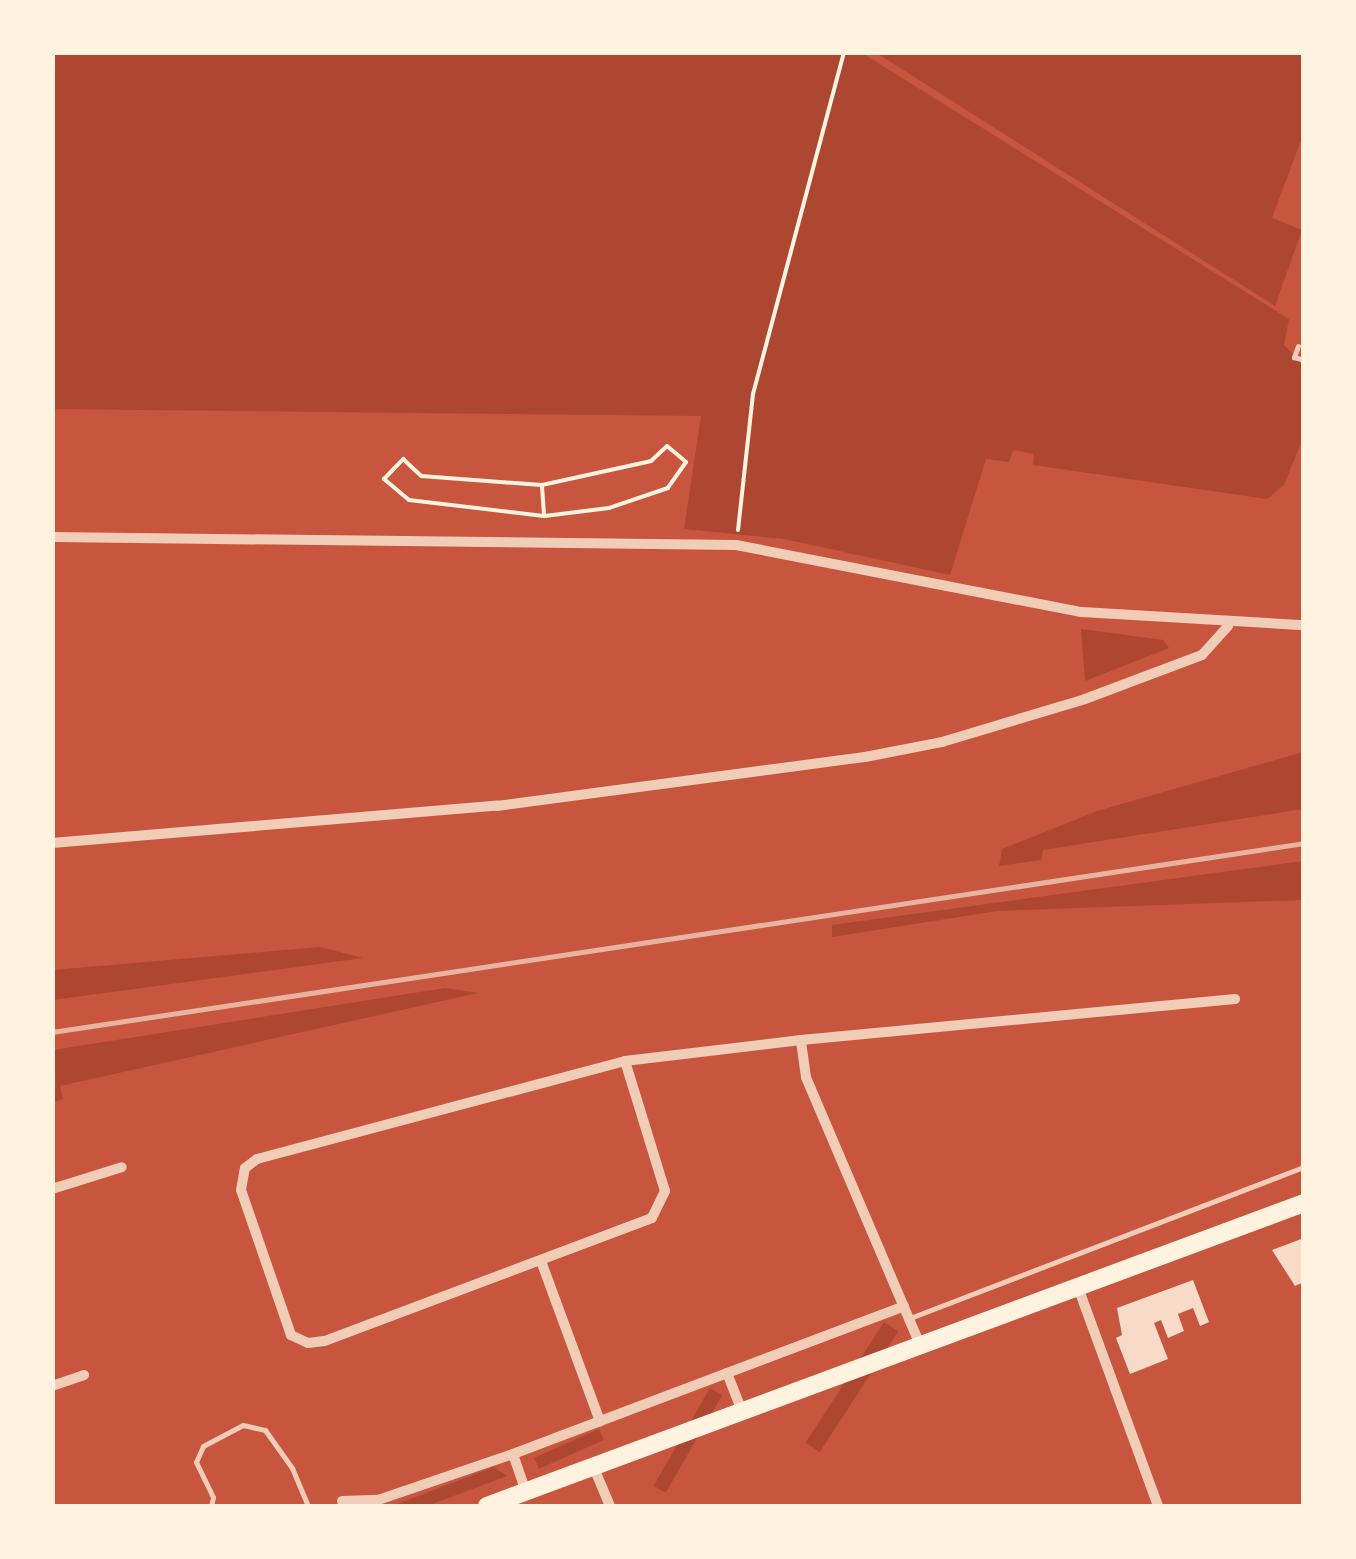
<!DOCTYPE html>
<html>
<head>
<meta charset="utf-8">
<style>
  body { margin:0 }
  #map { position:relative; width:1356px; height:1559px; overflow:hidden; background:#c8553d; font-family:Ubuntu,sans-serif }
  div>[style] { position:absolute }
  .green>* { inset:0; background:#ae4732; transform-origin:0 0 }
  .building>* { inset:0; background:#f7dbc8 }
  .path>* { height:4px; margin:-2px; padding:0 2px; transform-origin:2px; border-radius:2px; background:#fff3e0 }
  .service>* { height:5px; margin:-2.5px; padding:0 2.5px; transform-origin:2.5px; border-radius:2.5px; background:#f1ccb7 }
  .minor>* { height:10px; margin:-5px; padding:0 5px; transform-origin:5px; border-radius:5px; background:#f1ccb7 }
  .primary>* { height:18px; margin:-9px; padding:0 9px; transform-origin:9px; border-radius:9px; background:#fff3e0 }
  .rail>* { height:5px; margin:-2.5px; padding:0 2.5px; transform-origin:2.5px; border-radius:2.5px; background:#e9b49f }
  span { translate:-50% -50%; white-space:nowrap; text-align:center; line-height:1.15; -webkit-text-stroke:9px #fff3e0; paint-order:stroke }
  .frame { position:absolute; inset:0; border:55px solid #fff3e0; pointer-events:none }
</style>
</head>
<body>
<div id="map">
  <div class="green">
    <div style="clip-path:polygon(875px 52px,1303px 53px,1303px 135px,1272px 218px,1302px 230px,1275px 306px)"></div>
    <div style="clip-path:polygon(52px 53px,862px 53px,1289px 319px,1284px 345px,1303px 364px,1303px 438px,1284px 485px,1267px 499px,1033px 465px,1034px 454px,1013px 450px,1009px 462px,986px 459px,950px 575px,784px 539px,684px 529px,701px 416px,53px 409px)"></div>
    <div style="clip-path:polygon(1081px 629px,1163px 640px,1169px 648px,1085px 681px)"></div>
    <div style="clip-path:polygon(1303px 752px,1303px 809px,1043px 850px,1041px 860px,999px 866px,1002px 849px,1097px 811px)"></div>
    <div style="clip-path:polygon(1303px 861px,1303px 900px,997px 911px,832px 937px,832px 925px)"></div>
    <div style="clip-path:polygon(320px 947px,363px 958px,53px 1000px,53px 970px)"></div>
    <div style="clip-path:polygon(445px 988px,478px 993px,60px 1086px,63px 1099px,53px 1102px,53px 1050px)"></div>
    <div style="left:884px;top:1322px;width:17px;height:144px;rotate:33deg"></div>
    <div style="left:710px;top:1388px;width:14px;height:113px;rotate:30deg"></div>
    <div style="left:599px;top:1429px;width:12px;height:71px;rotate:66deg"></div>
    <div style="clip-path:polygon(494px 1467px,507px 1476px,427px 1506px,392px 1506px)"></div>
  </div>
  <div class="building">
    <div style="clip-path:polygon(1304px 1238px,1304px 1282px,1295px 1286px,1272px 1250px)"></div>
    <div style="clip-path:polygon(1193px 1280px,1209px 1322px,1200px 1326px,1193px 1308px,1178px 1314px,1184px 1331px,1168px 1338px,1161px 1320px,1154px 1323px,1168px 1359px,1130px 1374px,1116px 1338px,1122px 1335px,1117px 1308px)"></div>
  </div>
  <div class="path">
    <div style="left:667px;top:446px;width:25px;rotate:40deg"></div>
    <div style="left:686px;top:462px;width:32px;rotate:125deg"></div>
    <div style="left:668px;top:488px;width:62px;rotate:161.3deg"></div>
    <div style="left:609px;top:508px;width:65px;rotate:173deg"></div>
    <div style="left:544px;top:516px;width:136px;rotate:-173.2deg"></div>
    <div style="left:409px;top:500px;width:33px;rotate:-140deg"></div>
    <div style="left:384px;top:479px;width:28px;rotate:-46deg"></div>
    <div style="left:403px;top:459px;width:25px;rotate:43deg"></div>
    <div style="left:421px;top:476px;width:121px;rotate:4.3deg"></div>
    <div style="left:542px;top:485px;width:112px;rotate:-12.4deg"></div>
    <div style="left:651px;top:461px;width:22px;rotate:-43deg"></div>
    <div style="left:542px;top:486px;width:30px;rotate:86deg"></div>
    <div style="left:738px;top:530px;width:137px;rotate:-83.7deg"></div>
    <div style="left:753px;top:394px;width:354px;rotate:-75.1deg"></div>
  </div>
  <div class="service">
    <div style="left:1298px;top:346px;width:12px;rotate:110deg"></div>
    <div style="left:1294px;top:357px;width:10px;rotate:17deg"></div>
    <div style="left:910px;top:1318px;width:422px;rotate:-21deg"></div>
    <div style="left:211px;top:1506px;width:9px;rotate:-77deg"></div>
    <div style="left:213px;top:1497px;width:39px;rotate:-116deg"></div>
    <div style="left:196px;top:1462px;width:17px;rotate:-66deg"></div>
    <div style="left:203px;top:1446px;width:45px;rotate:-27.7deg"></div>
    <div style="left:243px;top:1425px;width:23px;rotate:13deg"></div>
    <div style="left:265px;top:1430px;width:47px;rotate:54.6deg"></div>
    <div style="left:292px;top:1468px;width:41px;rotate:67.2deg"></div>
  </div>
  <div class="minor">
    <div style="left:52px;top:537px;width:684px;rotate:0.67deg"></div>
    <div style="left:736px;top:545px;width:352px;rotate:11deg"></div>
    <div style="left:1082px;top:612px;width:222px;rotate:3.4deg"></div>
    <div style="left:52px;top:843px;width:447px;rotate:-4.8deg"></div>
    <div style="left:497px;top:806px;width:371px;rotate:-7.6deg"></div>
    <div style="left:865px;top:757px;width:78px;rotate:-11deg"></div>
    <div style="left:942px;top:742px;width:149px;rotate:-16.7deg"></div>
    <div style="left:1085px;top:699px;width:125px;rotate:-20.6deg"></div>
    <div style="left:1202px;top:655px;width:39px;rotate:-48deg"></div>
    <div style="left:625px;top:1061px;width:136px;rotate:72.9deg"></div>
    <div style="left:665px;top:1191px;width:30px;rotate:116deg"></div>
    <div style="left:652px;top:1218px;width:350px;rotate:159.4deg"></div>
    <div style="left:324px;top:1341px;width:16px;rotate:173deg"></div>
    <div style="left:308px;top:1343px;width:19px;rotate:-155deg"></div>
    <div style="left:291px;top:1335px;width:153px;rotate:-109deg"></div>
    <div style="left:241px;top:1190px;width:22px;rotate:-80deg"></div>
    <div style="left:245px;top:1168px;width:15px;rotate:-37deg"></div>
    <div style="left:257px;top:1159px;width:381px;rotate:-14.9deg"></div>
    <div style="left:625px;top:1061px;width:177px;rotate:-6.8deg"></div>
    <div style="left:52px;top:1189px;width:73px;rotate:-17.4deg"></div>
    <div style="left:541px;top:1261px;width:171px;rotate:69.8deg"></div>
    <div style="left:1079px;top:1290px;width:230px;rotate:69.9deg"></div>
    <div style="left:921px;top:1347px;width:293px;rotate:-113.1deg"></div>
    <div style="left:806px;top:1077px;width:37px;rotate:-98deg"></div>
    <div style="left:801px;top:1040px;width:436px;rotate:-5.4deg"></div>
    <div style="left:727px;top:1373px;width:41px;rotate:68.5deg"></div>
    <div style="left:52px;top:1386px;width:34px;rotate:-19deg"></div>
    <div style="left:513px;top:1454px;width:40px;rotate:71.1deg"></div>
    <div style="left:594px;top:1468px;width:41px;rotate:67.2deg"></div>
    <div style="left:342px;top:1501px;width:36px;rotate:-2deg"></div>
    <div style="left:378px;top:1500px;width:143px;rotate:-18.8deg"></div>
    <div style="left:513px;top:1454px;width:418px;rotate:-20.7deg"></div>
  </div>
  <div class="primary">
    <div style="left:487px;top:1506px;width:871px;rotate:-20.35deg"></div>
  </div>
  <div class="rail">
    <div style="left:52px;top:1032px;width:1266px;rotate:-8.58deg"></div>
  </div>
  <div class="frame"></div>
</div>
</body>
</html>
